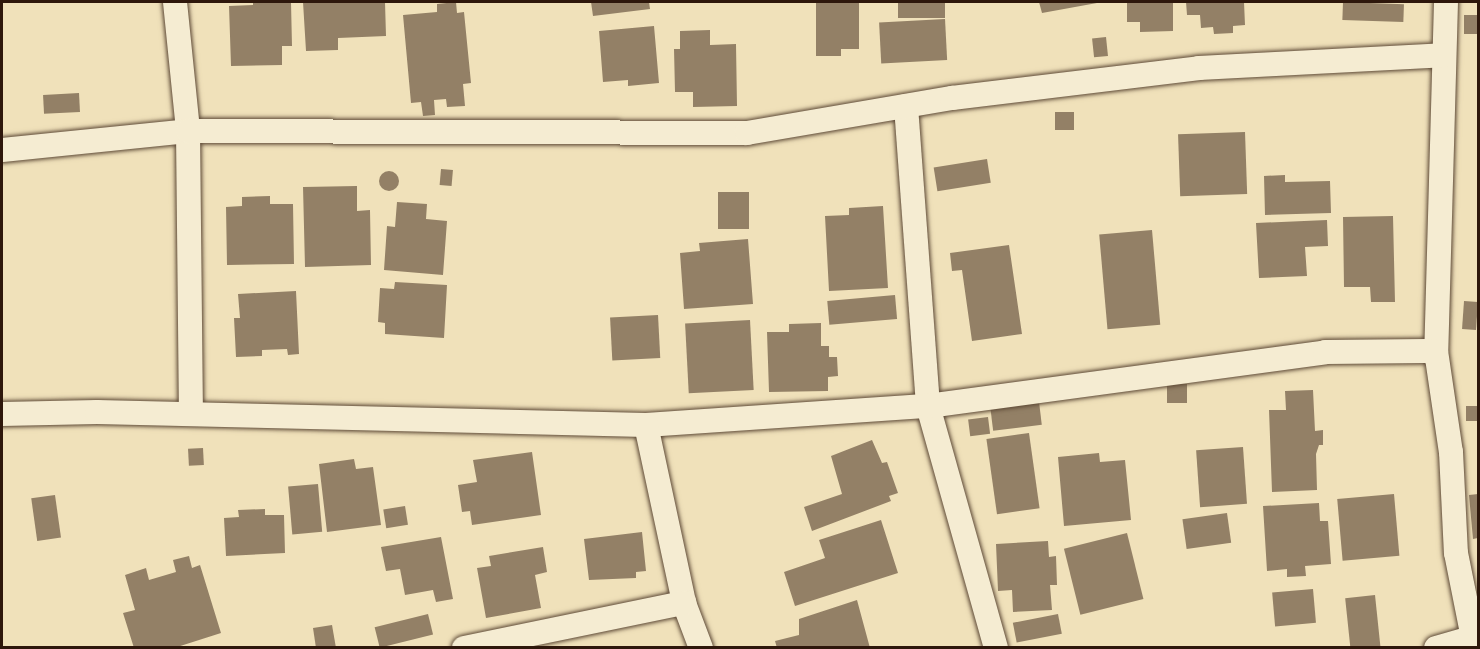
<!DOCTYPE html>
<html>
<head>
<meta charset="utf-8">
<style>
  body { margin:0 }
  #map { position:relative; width:1480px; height:649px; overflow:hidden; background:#f0e1ba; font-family:"IM FELL French Canon",serif }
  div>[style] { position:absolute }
  .building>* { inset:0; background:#938066; transform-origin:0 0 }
  .round { border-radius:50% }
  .roads { filter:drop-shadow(0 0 2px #5e4a37) drop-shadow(0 0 2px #5e4a37) }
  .minor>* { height:24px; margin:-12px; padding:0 12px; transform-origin:12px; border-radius:12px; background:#f5ecd2 }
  span { translate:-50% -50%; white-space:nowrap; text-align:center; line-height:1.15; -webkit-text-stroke:6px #f5ecd2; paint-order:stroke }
  .frame { position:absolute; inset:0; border:3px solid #2e170b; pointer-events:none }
</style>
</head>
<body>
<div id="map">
  <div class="building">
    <div style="clip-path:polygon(253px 2px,291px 2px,292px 46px,282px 46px,282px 65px,231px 66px,229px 6px,253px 5px)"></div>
    <div style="clip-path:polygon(303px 2px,385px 2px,386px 36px,338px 38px,338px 50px,306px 51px)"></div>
    <div style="clip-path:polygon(456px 2px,457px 13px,464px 12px,471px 83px,463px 84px,465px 106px,447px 107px,446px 99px,434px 100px,435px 115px,423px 116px,421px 102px,411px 103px,403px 15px,437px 12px,437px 4px)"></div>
    <div style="clip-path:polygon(591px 2px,649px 2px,650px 9px,593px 16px)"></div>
    <div style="clip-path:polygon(816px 2px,859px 2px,859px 49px,841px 49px,841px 56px,816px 56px)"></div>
    <div style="left:898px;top:2px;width:47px;height:16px"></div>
    <div style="clip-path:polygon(1039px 2px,1097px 2px,1097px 3px,1042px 13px)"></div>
    <div style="clip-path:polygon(1127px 2px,1173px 2px,1173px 31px,1140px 32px,1140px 22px,1127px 22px)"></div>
    <div style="clip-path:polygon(1186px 2px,1244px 2px,1245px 25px,1233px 26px,1233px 33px,1214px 34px,1213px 27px,1201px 28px,1200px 15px,1187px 15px)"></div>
    <div style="left:1343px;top:2px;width:61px;height:18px;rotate:2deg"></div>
    <div style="left:1464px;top:15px;width:14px;height:19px"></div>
    <div style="left:945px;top:19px;width:41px;height:66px;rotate:87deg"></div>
    <div style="clip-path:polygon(654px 26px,659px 83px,628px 86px,628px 80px,603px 82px,599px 31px)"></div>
    <div style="clip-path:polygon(710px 30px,710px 45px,736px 44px,737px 106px,693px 107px,693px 92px,675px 92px,674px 49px,680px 49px,680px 31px)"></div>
    <div style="left:1106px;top:37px;width:19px;height:14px;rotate:84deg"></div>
    <div style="left:79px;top:93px;width:19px;height:36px;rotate:87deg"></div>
    <div style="left:1055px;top:112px;width:19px;height:18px"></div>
    <div style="left:1245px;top:132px;width:62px;height:67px;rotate:88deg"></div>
    <div style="left:987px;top:159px;width:24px;height:54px;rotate:81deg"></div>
    <div style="left:441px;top:169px;width:12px;height:16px;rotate:5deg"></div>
    <div class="round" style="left:379px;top:171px;width:20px;height:20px"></div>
    <div style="clip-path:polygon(1285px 175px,1285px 182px,1330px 181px,1331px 213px,1265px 215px,1264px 176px)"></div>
    <div style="clip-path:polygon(357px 186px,357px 211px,370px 210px,371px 265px,305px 267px,303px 187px)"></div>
    <div style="left:718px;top:192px;width:31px;height:37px"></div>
    <div style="clip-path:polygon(270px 196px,270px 204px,293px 204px,294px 264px,227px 265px,226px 207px,242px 206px,242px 197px)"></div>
    <div style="clip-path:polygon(397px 202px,427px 204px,426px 219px,447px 221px,443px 275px,384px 270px,387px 226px,395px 227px)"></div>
    <div style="clip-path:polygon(883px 206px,888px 288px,829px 291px,825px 216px,849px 215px,849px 208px)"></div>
    <div style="clip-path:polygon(1393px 216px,1395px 302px,1371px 302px,1370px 287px,1344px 287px,1343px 217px)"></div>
    <div style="clip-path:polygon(1327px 220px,1328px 246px,1305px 247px,1307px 276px,1259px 278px,1256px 223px)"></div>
    <div style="left:1152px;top:230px;width:95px;height:53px;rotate:85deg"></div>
    <div style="clip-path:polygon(748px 239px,753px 304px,684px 309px,680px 253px,700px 251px,699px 243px)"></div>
    <div style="clip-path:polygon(1009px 245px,1022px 334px,972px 341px,962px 270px,952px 271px,950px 253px)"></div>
    <div style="clip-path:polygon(395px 282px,447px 285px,444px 338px,385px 334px,385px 323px,378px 322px,380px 288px,394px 289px)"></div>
    <div style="clip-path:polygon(296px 291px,299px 354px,288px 355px,287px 349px,262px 350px,262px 356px,236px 357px,234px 318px,240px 318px,238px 294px)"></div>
    <div style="left:895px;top:295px;width:24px;height:68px;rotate:85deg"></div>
    <div style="left:1464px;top:301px;width:14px;height:28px;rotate:4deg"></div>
    <div style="left:658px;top:315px;width:43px;height:48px;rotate:87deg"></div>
    <div style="left:750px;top:320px;width:70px;height:65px;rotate:87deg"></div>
    <div style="clip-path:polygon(821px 323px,821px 346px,829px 346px,829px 357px,837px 357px,838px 376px,828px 377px,828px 391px,769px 392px,767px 332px,789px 332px,789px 324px)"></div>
    <div style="left:1187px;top:384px;width:19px;height:20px;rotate:90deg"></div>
    <div style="clip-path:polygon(1313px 390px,1315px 431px,1323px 430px,1323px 445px,1319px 445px,1316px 454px,1317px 490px,1272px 492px,1269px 410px,1286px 410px,1285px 391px)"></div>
    <div style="left:1039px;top:402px;width:23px;height:49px;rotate:83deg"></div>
    <div style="left:1478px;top:406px;width:15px;height:12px;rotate:90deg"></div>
    <div style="left:988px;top:417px;width:17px;height:20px;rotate:83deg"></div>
    <div style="left:1029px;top:433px;width:76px;height:43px;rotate:82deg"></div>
    <div style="clip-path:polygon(872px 440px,882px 463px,887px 462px,898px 493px,889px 496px,891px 501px,812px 531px,804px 507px,842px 494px,831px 456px)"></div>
    <div style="left:1243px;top:447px;width:57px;height:47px;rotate:86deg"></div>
    <div style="left:203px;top:448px;width:17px;height:15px;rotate:87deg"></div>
    <div style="clip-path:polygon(532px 452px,541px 515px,472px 525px,470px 511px,462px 512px,458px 485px,477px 482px,473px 460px)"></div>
    <div style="clip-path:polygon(1099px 453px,1100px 462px,1125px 460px,1131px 520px,1064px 526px,1058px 457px)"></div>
    <div style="clip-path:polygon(354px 459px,356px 469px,373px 467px,381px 525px,327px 532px,319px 464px)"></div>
    <div style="left:318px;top:484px;width:48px;height:30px;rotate:85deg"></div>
    <div style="left:1394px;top:494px;width:62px;height:57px;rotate:85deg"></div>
    <div style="clip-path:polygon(1478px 494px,1478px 538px,1473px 539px,1469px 495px)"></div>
    <div style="left:55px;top:495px;width:43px;height:24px;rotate:82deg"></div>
    <div style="clip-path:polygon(1319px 503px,1320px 521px,1328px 521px,1331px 564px,1305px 566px,1306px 576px,1287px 577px,1287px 569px,1267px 571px,1263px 506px)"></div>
    <div style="left:405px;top:506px;width:19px;height:22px;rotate:81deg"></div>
    <div style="clip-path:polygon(265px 509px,265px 515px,284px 515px,285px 553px,226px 556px,224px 518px,239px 517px,238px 510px)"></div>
    <div style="left:1227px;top:513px;width:30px;height:45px;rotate:82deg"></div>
    <div style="clip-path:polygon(881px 520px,898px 573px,795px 606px,784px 572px,825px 558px,819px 540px)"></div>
    <div style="clip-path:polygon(642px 532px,646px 571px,636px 572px,636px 578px,589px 580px,584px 539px)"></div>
    <div style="left:1127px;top:533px;width:68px;height:65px;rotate:76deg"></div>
    <div style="clip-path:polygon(441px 537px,453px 599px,436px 602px,433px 590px,405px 595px,400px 569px,386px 571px,381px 547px)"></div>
    <div style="clip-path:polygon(1048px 541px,1049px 557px,1056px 556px,1057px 585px,1050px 585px,1052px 610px,1013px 612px,1012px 590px,998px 591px,996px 544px)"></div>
    <div style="clip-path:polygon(543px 547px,547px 572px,535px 575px,541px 608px,486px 618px,477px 568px,491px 566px,489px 556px)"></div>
    <div style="clip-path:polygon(189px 556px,192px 568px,200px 565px,221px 633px,174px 648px,134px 648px,123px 613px,135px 610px,125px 575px,146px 568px,149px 580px,176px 572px,173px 560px)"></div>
    <div style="left:1313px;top:589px;width:34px;height:41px;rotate:85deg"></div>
    <div style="left:1375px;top:595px;width:53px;height:30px;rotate:84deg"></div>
    <div style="clip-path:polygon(857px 600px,870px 648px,777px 648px,775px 641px,799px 635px,799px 619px)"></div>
    <div style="left:428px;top:614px;width:21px;height:55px;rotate:76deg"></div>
    <div style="left:1058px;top:614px;width:20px;height:46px;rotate:79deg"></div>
    <div style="clip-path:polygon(332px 625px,336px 648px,316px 648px,313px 628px)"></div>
  </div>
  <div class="roads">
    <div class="minor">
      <div style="left:175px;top:2px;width:130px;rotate:84.2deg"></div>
      <div style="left:188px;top:131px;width:283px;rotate:89.4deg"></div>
      <div style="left:1446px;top:2px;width:349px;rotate:91.6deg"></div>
      <div style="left:1436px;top:351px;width:102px;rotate:81.6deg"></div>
      <div style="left:1451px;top:452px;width:101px;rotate:87.2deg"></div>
      <div style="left:1456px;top:553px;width:97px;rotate:78.7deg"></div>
      <div style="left:906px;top:106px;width:301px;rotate:85.8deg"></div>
      <div style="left:928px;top:406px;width:251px;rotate:74.3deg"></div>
      <div style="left:2px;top:150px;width:187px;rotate:-5.8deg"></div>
      <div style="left:188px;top:131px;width:559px;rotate:0.2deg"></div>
      <div style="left:747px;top:133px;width:208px;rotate:-9.7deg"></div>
      <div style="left:952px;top:98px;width:249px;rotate:-6.9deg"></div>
      <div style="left:1199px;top:68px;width:244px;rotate:-3deg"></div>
      <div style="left:2px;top:414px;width:95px;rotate:-1.2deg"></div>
      <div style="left:97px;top:412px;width:549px;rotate:1.36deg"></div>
      <div style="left:646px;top:425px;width:283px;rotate:-3.9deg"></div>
      <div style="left:928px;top:406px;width:401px;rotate:-7.7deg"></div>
      <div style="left:1325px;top:352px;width:111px;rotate:-0.5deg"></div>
      <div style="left:646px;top:425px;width:182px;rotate:77.9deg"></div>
      <div style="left:684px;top:603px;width:48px;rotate:69.3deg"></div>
      <div style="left:464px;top:648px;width:225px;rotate:-11.6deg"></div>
      <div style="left:1436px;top:648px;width:37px;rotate:-16deg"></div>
    </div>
  </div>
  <div class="frame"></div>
</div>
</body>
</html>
